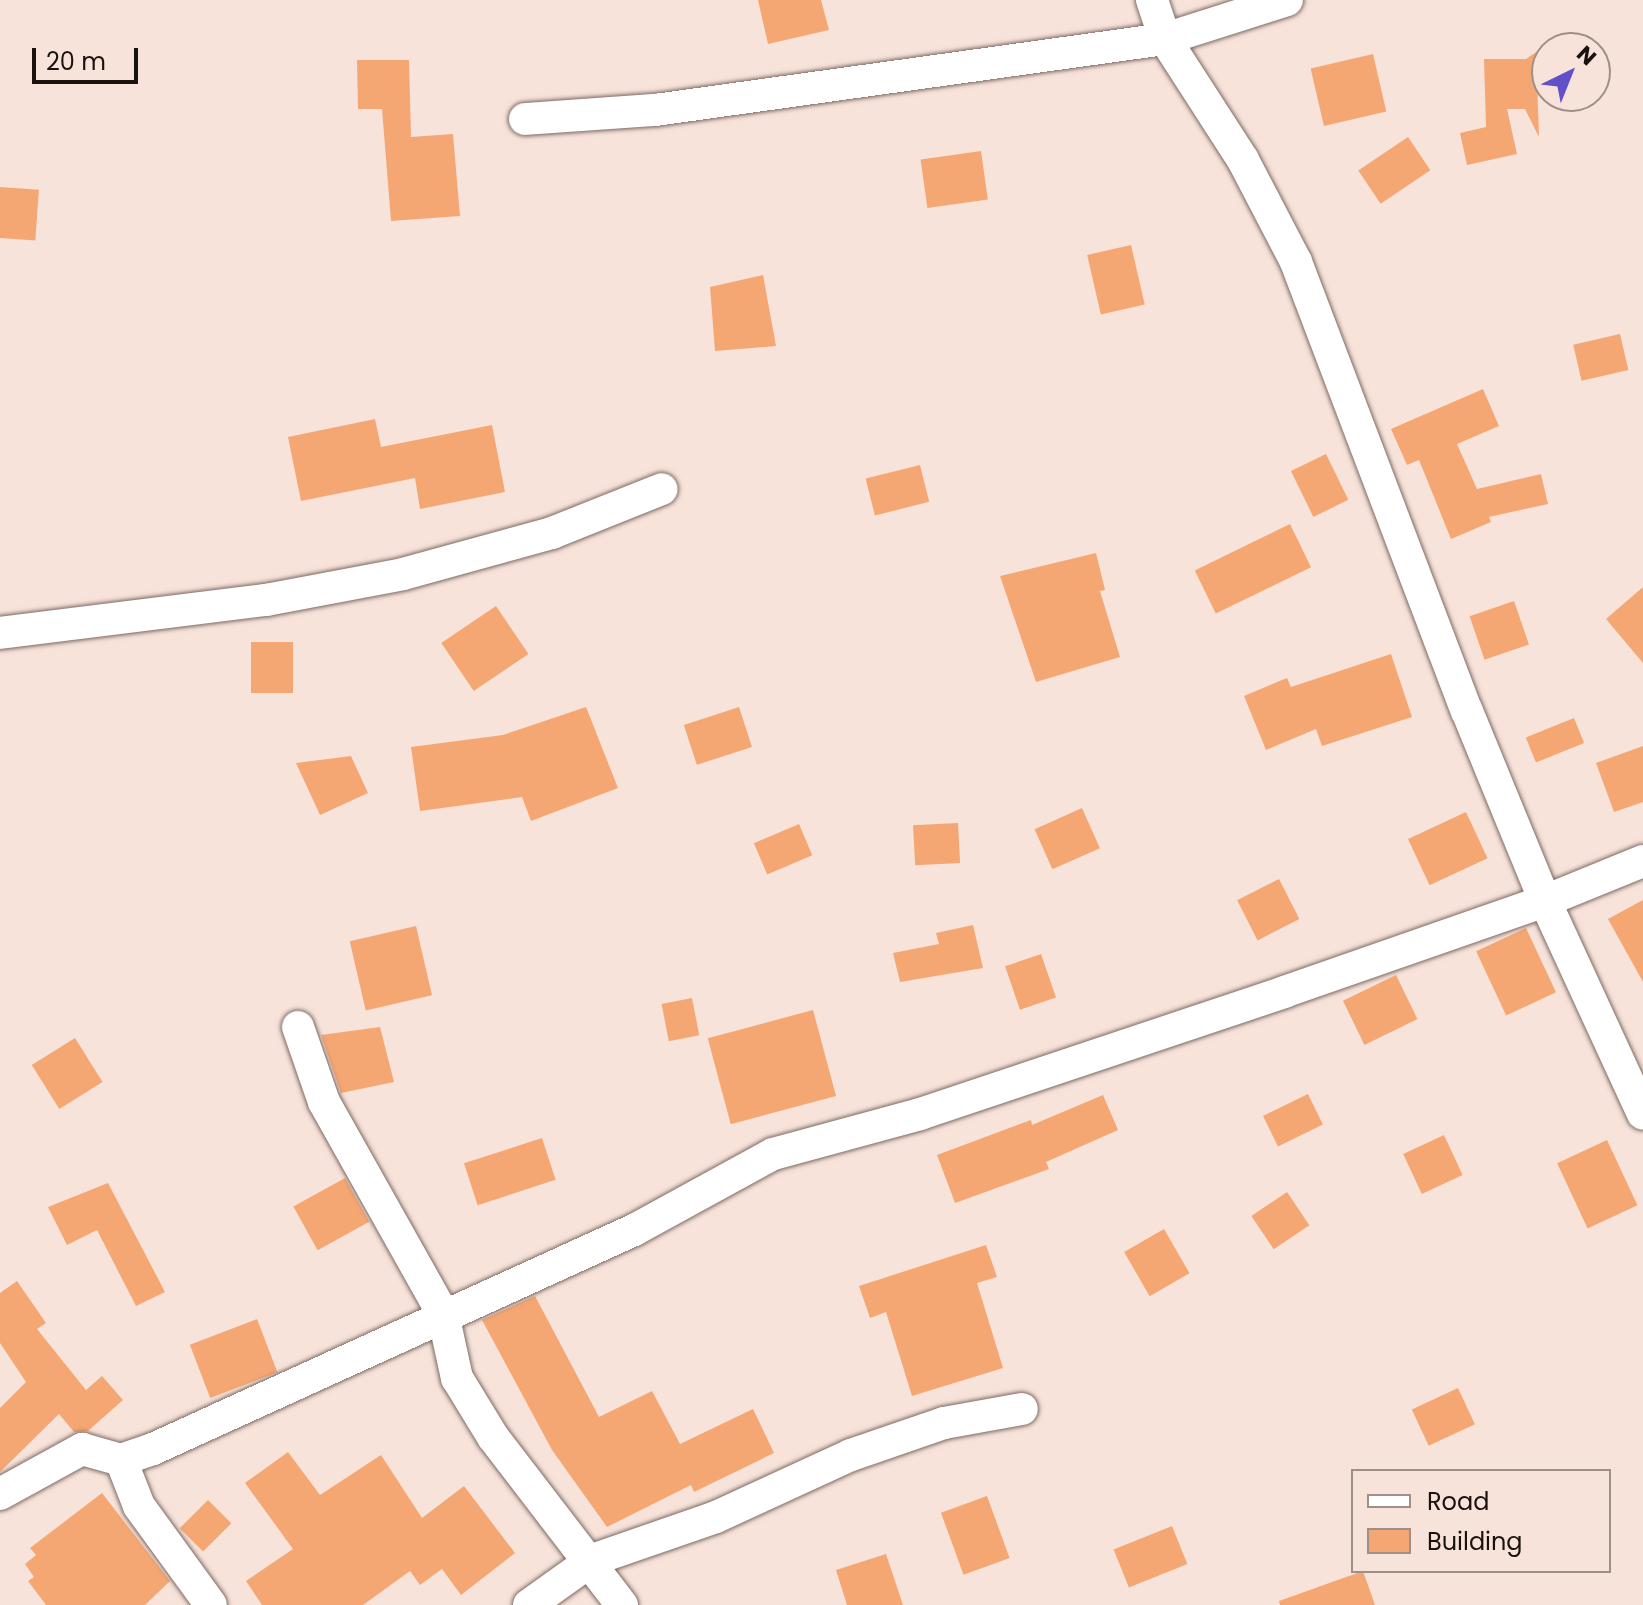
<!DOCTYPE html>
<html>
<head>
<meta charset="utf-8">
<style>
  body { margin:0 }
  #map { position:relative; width:1643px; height:1605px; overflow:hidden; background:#f8e3da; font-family:Poppins,sans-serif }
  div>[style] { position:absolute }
  .building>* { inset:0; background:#f5a773; transform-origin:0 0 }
  .roads { filter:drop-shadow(0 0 2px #7d6a63) drop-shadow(0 0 2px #7d6a63) }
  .minor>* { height:32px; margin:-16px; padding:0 16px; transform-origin:16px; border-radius:16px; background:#fff }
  span { translate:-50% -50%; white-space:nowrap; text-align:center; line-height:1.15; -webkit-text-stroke:6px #f8e3da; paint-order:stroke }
  .legend { position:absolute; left:1351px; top:1469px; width:260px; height:104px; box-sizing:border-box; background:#f8e3da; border:2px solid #9f8f89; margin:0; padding:10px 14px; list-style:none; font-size:24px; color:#19120f }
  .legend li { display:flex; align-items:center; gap:16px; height:40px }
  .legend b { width:40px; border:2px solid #9f8f89 }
  .north { position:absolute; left:1531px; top:32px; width:80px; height:80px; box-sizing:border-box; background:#f8e3da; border:2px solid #9f8f89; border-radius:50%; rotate:43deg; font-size:22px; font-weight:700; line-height:32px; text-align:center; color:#19120f }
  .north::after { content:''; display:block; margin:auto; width:28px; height:36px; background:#6051ca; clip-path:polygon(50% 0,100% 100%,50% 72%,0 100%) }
  .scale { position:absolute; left:32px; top:48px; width:106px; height:36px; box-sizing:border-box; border:4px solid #19120f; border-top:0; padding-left:10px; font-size:24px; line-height:28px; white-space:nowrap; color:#19120f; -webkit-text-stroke:6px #f8e3da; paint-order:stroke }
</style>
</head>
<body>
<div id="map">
  <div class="building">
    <div style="clip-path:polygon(758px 0,821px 0,829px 30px,768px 44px)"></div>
    <div style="clip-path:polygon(1536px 52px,1537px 59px,1547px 58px,1547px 77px,1537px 79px,1539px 137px,1525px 109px,1507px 109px,1517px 154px,1467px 165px,1460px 133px,1486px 127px,1484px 59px,1526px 59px)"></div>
    <div style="left:1373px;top:54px;width:59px;height:64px;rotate:77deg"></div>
    <div style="clip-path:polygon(357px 60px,409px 60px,411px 137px,453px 134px,460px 216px,391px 221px,382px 109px,358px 109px)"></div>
    <div style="left:1408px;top:137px;width:40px;height:60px;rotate:56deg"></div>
    <div style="left:981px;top:151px;width:49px;height:61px;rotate:82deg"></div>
    <div style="left:0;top:187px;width:39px;height:51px;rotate:4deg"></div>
    <div style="left:1131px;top:245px;width:61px;height:45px;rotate:77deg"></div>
    <div style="clip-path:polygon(763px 275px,776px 346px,715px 351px,710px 287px)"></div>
    <div style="left:1620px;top:334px;width:37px;height:48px;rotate:77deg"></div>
    <div style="clip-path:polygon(1483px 389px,1499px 426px,1457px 444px,1477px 489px,1541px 474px,1548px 504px,1489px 517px,1491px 522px,1451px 539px,1419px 460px,1407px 465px,1391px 429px)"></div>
    <div style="clip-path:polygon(375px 419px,381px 447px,492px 425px,505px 492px,420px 509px,415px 478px,301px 501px,288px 437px)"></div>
    <div style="left:1326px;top:454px;width:51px;height:39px;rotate:64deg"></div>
    <div style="left:920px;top:465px;width:38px;height:56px;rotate:76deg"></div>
    <div style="left:1290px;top:524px;width:48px;height:106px;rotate:64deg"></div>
    <div style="clip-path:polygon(1096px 553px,1105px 590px,1100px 591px,1120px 657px,1036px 682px,1000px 576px)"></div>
    <div style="clip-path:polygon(1643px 587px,1643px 663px,1606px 619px)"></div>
    <div style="left:1514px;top:601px;width:46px;height:47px;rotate:71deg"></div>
    <div style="left:496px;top:606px;width:58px;height:66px;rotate:56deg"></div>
    <div style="left:251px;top:642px;width:42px;height:51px"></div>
    <div style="clip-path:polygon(1391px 654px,1412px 717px,1322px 746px,1316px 729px,1266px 750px,1244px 696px,1287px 678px,1291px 687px)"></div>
    <div style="clip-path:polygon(586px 707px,618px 788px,531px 821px,522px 797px,420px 811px,411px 747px,503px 735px)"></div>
    <div style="left:739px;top:707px;width:42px;height:58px;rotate:72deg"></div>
    <div style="left:1574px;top:718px;width:27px;height:52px;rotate:68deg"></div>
    <div style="clip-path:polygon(1643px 746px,1643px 802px,1614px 812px,1596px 763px)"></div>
    <div style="clip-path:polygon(351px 756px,368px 793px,320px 815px,296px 763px)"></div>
    <div style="left:1082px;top:808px;width:44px;height:52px;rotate:66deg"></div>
    <div style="left:1466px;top:812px;width:51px;height:64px;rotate:65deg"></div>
    <div style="left:958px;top:823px;width:40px;height:45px;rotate:87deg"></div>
    <div style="left:799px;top:824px;width:34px;height:49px;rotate:67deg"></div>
    <div style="left:1279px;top:879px;width:45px;height:47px;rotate:63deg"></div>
    <div style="clip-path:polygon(1643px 900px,1643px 982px,1608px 919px)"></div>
    <div style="clip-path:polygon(973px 925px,983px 968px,900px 982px,893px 953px,939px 944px,936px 933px)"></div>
    <div style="left:416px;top:926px;width:71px;height:68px;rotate:77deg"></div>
    <div style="left:1526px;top:928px;width:71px;height:55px;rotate:65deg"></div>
    <div style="left:1041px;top:954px;width:46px;height:38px;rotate:71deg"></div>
    <div style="left:1396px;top:975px;width:49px;height:59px;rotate:64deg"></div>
    <div style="left:692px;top:998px;width:38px;height:31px;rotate:79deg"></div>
    <div style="left:813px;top:1010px;width:89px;height:109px;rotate:75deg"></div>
    <div style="clip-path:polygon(380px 1027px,394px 1082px,341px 1093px,321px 1035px)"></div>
    <div style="left:75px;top:1038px;width:52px;height:51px;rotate:58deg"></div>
    <div style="left:1308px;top:1094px;width:34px;height:50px;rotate:64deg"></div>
    <div style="clip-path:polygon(1103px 1095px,1118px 1130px,1046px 1162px,1049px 1169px,955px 1203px,937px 1155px,1031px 1120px,1032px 1125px)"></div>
    <div style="left:1444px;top:1135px;width:44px;height:45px;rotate:65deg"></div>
    <div style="left:542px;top:1138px;width:44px;height:82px;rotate:72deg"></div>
    <div style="left:1607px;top:1140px;width:72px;height:55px;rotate:65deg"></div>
    <div style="left:345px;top:1178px;width:50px;height:59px;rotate:61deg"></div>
    <div style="clip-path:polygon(108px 1183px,165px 1292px,136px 1306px,97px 1230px,67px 1245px,48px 1207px)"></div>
    <div style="left:1287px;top:1192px;width:40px;height:43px;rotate:56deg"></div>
    <div style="left:1164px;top:1229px;width:51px;height:46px;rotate:60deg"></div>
    <div style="clip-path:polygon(986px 1245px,997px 1277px,977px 1283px,1003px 1368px,912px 1396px,886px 1312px,870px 1318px,859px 1286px)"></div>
    <div style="clip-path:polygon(17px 1281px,46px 1323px,37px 1329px,86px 1390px,102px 1376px,123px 1400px,88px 1431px,74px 1432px,59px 1414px,0 1472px,0 1408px,26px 1382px,0 1343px,0 1293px)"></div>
    <div style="clip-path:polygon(535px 1296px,599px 1417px,652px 1391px,680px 1444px,753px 1409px,774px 1453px,694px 1492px,691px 1485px,607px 1527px,552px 1450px,482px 1320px)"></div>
    <div style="left:257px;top:1319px;width:57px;height:72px;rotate:69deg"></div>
    <div style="left:1458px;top:1388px;width:40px;height:51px;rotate:65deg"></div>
    <div style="clip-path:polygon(288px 1452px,320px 1495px,381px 1455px,422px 1518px,464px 1486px,515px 1553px,461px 1595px,442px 1569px,420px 1585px,410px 1571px,363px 1605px,262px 1605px,246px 1581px,293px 1549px,245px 1483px)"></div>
    <div style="clip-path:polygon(102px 1493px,170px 1581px,145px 1605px,46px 1605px,28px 1581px,34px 1577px,25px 1564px,36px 1555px,30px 1548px)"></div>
    <div style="left:987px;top:1496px;width:66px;height:49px;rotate:70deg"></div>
    <div style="left:208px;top:1500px;width:33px;height:40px;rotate:45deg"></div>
    <div style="left:1172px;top:1526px;width:41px;height:63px;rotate:68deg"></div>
    <div style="clip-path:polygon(886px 1554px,903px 1605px,847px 1605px,836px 1570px)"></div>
    <div style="clip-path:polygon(1363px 1571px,1375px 1605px,1280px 1605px,1279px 1601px)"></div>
  </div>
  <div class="roads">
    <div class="minor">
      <div style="left:1152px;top:0;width:41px;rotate:71.6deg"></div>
      <div style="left:1165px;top:39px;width:144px;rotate:57.2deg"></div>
      <div style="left:1243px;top:160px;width:115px;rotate:62.5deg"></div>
      <div style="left:1296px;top:262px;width:480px;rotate:69.2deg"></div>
      <div style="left:1467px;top:711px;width:205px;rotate:67.7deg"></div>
      <div style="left:1545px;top:901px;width:234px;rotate:65.3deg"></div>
      <div style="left:525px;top:119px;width:130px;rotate:-4deg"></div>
      <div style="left:655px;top:110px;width:515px;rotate:-7.93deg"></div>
      <div style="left:1165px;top:39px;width:128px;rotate:-17.7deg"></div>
      <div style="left:0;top:633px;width:268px;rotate:-7.1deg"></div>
      <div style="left:266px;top:600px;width:139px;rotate:-10.7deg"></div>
      <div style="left:403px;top:574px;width:155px;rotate:-15.4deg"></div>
      <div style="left:552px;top:533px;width:118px;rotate:-21.8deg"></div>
      <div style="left:298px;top:1027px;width:79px;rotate:70.9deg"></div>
      <div style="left:324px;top:1102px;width:243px;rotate:60.7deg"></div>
      <div style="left:443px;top:1314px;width:66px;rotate:77.7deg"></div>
      <div style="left:457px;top:1378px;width:69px;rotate:58.6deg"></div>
      <div style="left:493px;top:1437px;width:212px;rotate:52.5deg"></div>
      <div style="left:121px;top:1460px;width:49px;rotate:68.6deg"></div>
      <div style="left:139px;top:1506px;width:122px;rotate:54deg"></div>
      <div style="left:0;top:1494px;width:94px;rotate:-28.8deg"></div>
      <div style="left:82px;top:1449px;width:41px;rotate:15.8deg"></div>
      <div style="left:121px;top:1460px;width:34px;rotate:-19deg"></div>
      <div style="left:153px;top:1449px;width:529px;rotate:-24.48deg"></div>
      <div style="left:634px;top:1230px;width:158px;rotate:-28.7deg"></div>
      <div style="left:773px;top:1154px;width:152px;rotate:-15.2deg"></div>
      <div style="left:920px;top:1114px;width:384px;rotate:-18.5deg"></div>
      <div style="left:1284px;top:992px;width:276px;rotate:-19.2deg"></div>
      <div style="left:1545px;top:901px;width:106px;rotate:-22.2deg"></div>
      <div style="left:529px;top:1605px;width:77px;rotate:-35.5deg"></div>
      <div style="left:592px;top:1560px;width:131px;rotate:-19.1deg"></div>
      <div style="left:716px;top:1517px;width:149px;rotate:-24.7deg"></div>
      <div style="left:851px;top:1455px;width:98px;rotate:-19deg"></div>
      <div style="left:944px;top:1423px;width:79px;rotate:-10.2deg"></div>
    </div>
  </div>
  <ul class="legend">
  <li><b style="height:10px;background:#fff"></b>Road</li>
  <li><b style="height:22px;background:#f5a773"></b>Building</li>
  </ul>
  <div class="north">N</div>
  <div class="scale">20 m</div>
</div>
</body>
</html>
